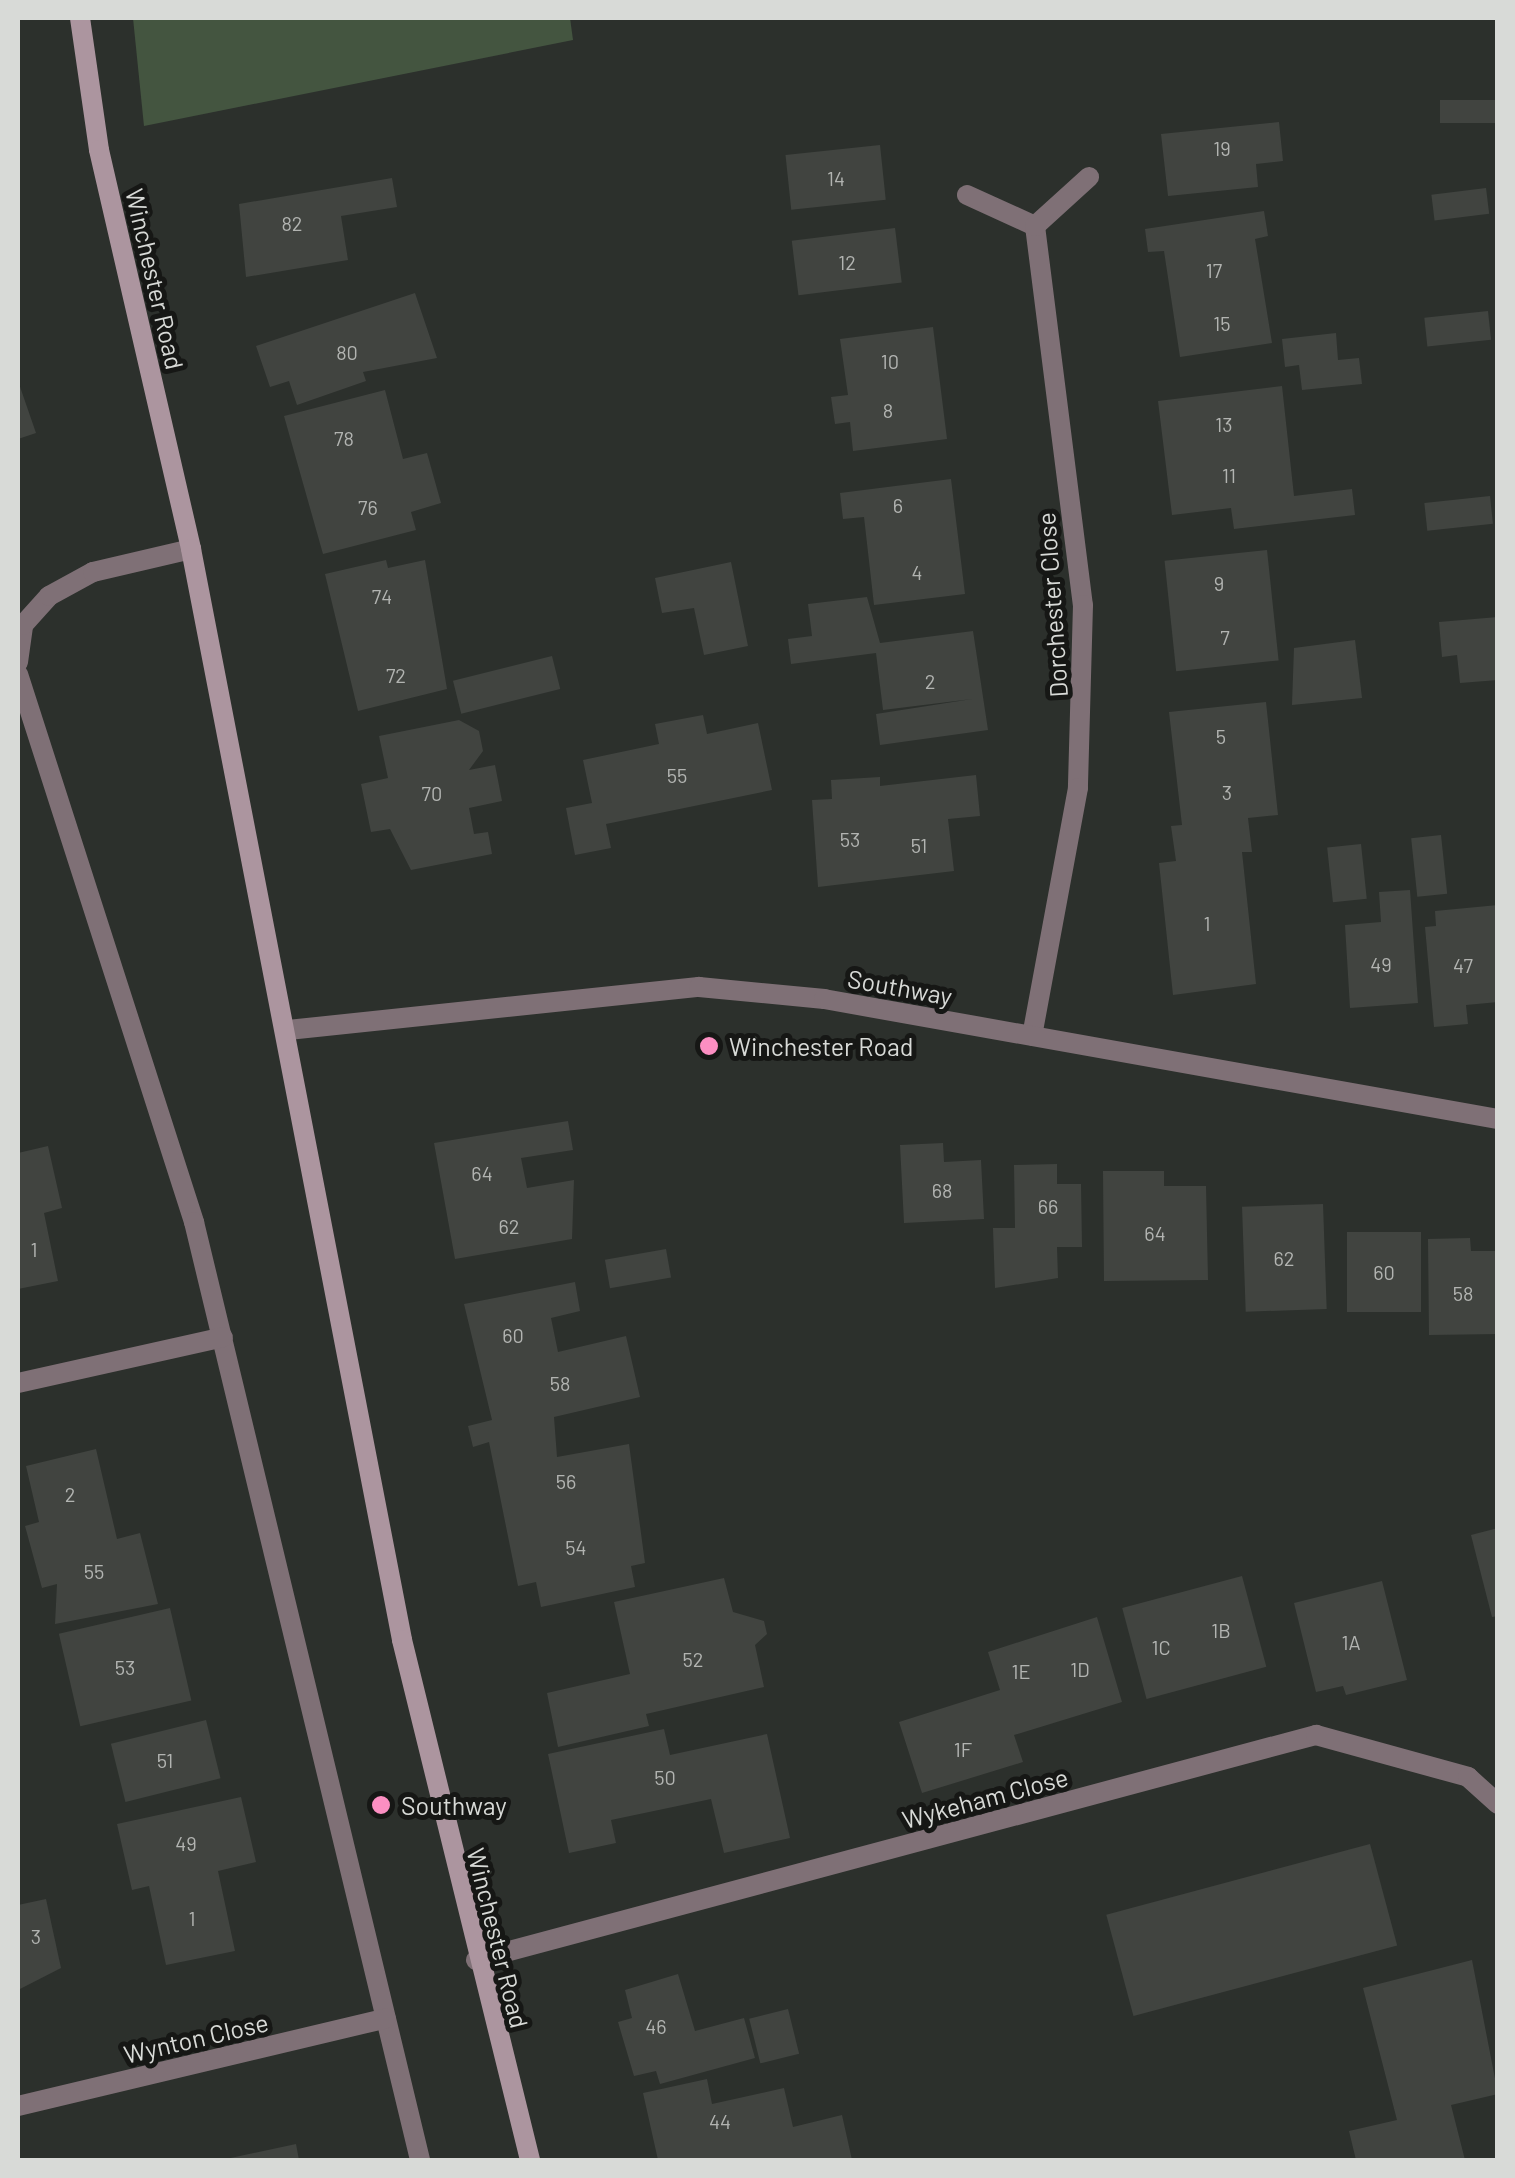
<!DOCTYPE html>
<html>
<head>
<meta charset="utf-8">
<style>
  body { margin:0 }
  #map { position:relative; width:1515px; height:2178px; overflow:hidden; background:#2c302c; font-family:Barlow,sans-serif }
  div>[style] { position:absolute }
  .green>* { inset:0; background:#445540 }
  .building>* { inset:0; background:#414440; transform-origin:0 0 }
  .street>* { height:20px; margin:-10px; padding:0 10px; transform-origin:10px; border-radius:10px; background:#7f7076 }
  .secondary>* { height:20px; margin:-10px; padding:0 10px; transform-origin:10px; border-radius:10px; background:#ac959f }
  .dots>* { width:28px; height:28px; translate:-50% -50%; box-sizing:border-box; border:5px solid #161715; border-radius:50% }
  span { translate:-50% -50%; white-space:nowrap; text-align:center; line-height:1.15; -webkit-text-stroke:10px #161715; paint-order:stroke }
  .number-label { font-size:20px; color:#b2b4b1 }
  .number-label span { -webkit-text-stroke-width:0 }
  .street-label { font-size:25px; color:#d8dad7 }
  .poi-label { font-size:25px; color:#d8dad7 }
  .left { translate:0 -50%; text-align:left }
  .frame { position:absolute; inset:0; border:20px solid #d8dad7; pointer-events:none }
</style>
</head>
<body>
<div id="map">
  <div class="green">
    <div style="clip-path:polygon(133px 18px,570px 18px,573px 40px,144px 126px)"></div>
  </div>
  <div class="building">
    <div style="left:1498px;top:100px;width:23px;height:58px;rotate:90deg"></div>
    <div style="clip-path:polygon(1279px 122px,1283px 161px,1256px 164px,1258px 187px,1168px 196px,1161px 134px)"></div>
    <div style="left:880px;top:145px;width:55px;height:95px;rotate:84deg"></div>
    <div style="clip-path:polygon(392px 178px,397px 207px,341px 216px,348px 260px,246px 277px,239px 204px)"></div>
    <div style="left:1486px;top:188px;width:26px;height:55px;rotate:83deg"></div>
    <div style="clip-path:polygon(1264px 211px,1268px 236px,1255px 239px,1272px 343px,1180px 357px,1164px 251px,1148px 252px,1145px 229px)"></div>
    <div style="left:895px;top:228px;width:55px;height:104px;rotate:83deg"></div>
    <div style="clip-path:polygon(415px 293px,437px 358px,363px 372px,366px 381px,297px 405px,289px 381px,270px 387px,256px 346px)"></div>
    <div style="left:1488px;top:311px;width:29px;height:64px;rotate:84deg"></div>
    <div style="clip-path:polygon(933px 327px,947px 439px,853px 451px,850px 422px,835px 424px,831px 397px,848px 395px,840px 339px)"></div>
    <div style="clip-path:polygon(1336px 333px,1338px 360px,1359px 358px,1362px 384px,1302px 390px,1299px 365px,1285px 367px,1282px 339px)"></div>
    <div style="clip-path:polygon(18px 381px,36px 433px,18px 439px)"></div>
    <div style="clip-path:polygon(1282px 386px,1294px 496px,1352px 489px,1355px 515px,1234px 529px,1231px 508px,1172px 515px,1158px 401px)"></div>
    <div style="clip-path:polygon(385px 390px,403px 459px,427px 453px,441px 503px,411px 512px,416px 530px,323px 554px,284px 416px)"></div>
    <div style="clip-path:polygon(951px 479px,965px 594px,874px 605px,864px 517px,843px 519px,840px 493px)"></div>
    <div style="left:1490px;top:496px;width:28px;height:66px;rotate:84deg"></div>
    <div style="left:1267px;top:550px;width:111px;height:103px;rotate:84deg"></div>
    <div style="clip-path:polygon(386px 560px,388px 568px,425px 560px,447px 689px,358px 711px,325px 574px)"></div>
    <div style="clip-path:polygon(731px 562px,748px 646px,704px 655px,694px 608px,662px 613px,655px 578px)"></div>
    <div style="clip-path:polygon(867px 597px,880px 643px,973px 631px,988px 730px,880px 745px,876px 714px,972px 699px,883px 710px,876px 653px,791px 664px,788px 639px,812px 636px,808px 604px)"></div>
    <div style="clip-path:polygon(1498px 617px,1498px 680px,1460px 683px,1457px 655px,1442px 657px,1439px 622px)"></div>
    <div style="clip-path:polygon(1355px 640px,1362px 698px,1292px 705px,1294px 648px)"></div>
    <div style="left:552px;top:656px;width:34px;height:102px;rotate:76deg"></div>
    <div style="clip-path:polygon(1266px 702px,1278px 815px,1248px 818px,1252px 852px,1242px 852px,1256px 984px,1173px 995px,1159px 863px,1176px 861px,1171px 826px,1182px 825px,1169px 712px)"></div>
    <div style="clip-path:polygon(703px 715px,707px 734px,758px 723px,772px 790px,606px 824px,611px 848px,575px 855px,566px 808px,592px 803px,583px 760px,659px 744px,655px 724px)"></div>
    <div style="clip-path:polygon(459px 720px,479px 731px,483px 751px,469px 770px,495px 765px,502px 801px,469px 808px,474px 834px,488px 832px,492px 854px,411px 870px,390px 829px,371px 832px,361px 784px,388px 778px,379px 736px)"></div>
    <div style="clip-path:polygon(976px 775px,980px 816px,948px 819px,954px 871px,818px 887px,812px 800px,832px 799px,831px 780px,880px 777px,880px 786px)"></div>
    <div style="left:1441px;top:835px;width:59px;height:30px;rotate:84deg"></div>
    <div style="left:1361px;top:844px;width:55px;height:34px;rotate:84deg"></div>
    <div style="clip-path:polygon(1410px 890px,1418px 1003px,1350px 1008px,1345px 925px,1381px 922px,1379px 892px)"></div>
    <div style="clip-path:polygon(1498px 905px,1498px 1002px,1466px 1005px,1468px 1024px,1434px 1027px,1425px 927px,1436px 926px,1435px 911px)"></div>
    <div style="clip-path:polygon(568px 1121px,573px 1150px,521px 1158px,527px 1188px,574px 1180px,572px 1239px,455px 1259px,434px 1143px)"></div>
    <div style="clip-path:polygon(943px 1143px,944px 1162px,981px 1160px,984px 1219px,904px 1223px,900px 1145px)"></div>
    <div style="clip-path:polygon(48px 1146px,62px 1208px,44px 1213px,58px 1281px,18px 1289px,18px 1153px)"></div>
    <div style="clip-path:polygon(1057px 1164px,1057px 1184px,1081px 1184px,1082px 1247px,1057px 1247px,1058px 1278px,995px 1288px,993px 1228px,1015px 1228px,1014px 1165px)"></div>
    <div style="clip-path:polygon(1103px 1171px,1164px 1171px,1164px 1186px,1206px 1186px,1208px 1280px,1104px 1281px)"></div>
    <div style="left:1323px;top:1204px;width:105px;height:81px;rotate:88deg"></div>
    <div style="left:1347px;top:1232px;width:74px;height:80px"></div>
    <div style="clip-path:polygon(1470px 1238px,1471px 1251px,1498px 1251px,1498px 1334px,1429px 1335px,1428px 1239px)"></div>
    <div style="left:666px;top:1249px;width:29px;height:62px;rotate:80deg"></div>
    <div style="clip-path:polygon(575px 1282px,580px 1311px,551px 1318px,558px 1352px,626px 1336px,640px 1397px,554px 1417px,557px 1457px,629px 1444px,645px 1563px,631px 1566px,635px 1587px,541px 1607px,536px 1582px,518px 1586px,489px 1442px,473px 1447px,468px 1426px,492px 1420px,464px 1304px)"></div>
    <div style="clip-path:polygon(96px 1449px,117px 1539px,140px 1533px,158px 1604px,55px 1624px,57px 1584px,42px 1588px,25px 1526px,39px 1522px,26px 1466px)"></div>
    <div style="clip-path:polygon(1498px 1528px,1498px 1616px,1492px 1617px,1471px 1535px)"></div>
    <div style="left:1242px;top:1576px;width:94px;height:124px;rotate:75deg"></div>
    <div style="clip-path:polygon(724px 1578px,733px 1612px,764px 1621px,767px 1634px,755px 1645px,764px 1687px,646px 1714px,649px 1726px,558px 1747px,547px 1693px,630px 1674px,614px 1602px)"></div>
    <div style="clip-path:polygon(1382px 1581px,1407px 1680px,1346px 1695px,1343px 1686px,1316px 1692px,1294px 1603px)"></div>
    <div style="left:170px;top:1608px;width:95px;height:114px;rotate:77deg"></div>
    <div style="clip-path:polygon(1097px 1617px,1122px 1702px,1014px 1735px,1023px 1762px,922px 1793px,899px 1722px,1000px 1690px,988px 1652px)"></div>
    <div style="left:206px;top:1720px;width:60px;height:98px;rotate:76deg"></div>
    <div style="clip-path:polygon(664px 1729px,670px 1755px,767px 1734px,790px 1838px,724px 1853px,711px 1799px,611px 1820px,616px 1843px,569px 1853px,548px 1754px)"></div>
    <div style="clip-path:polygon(241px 1797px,256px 1862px,218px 1871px,235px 1951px,166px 1965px,149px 1886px,132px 1890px,117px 1824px)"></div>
    <div style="left:1370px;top:1844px;width:105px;height:273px;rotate:75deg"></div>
    <div style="clip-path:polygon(46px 1899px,61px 1968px,18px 1990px,18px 1905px)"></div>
    <div style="clip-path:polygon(1472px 1960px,1498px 2094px,1451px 2105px,1465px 2160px,1356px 2160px,1349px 2131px,1397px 2120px,1363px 1988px)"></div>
    <div style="clip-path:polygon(678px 1974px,695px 2031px,744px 2018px,755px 2058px,660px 2084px,656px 2071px,634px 2076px,618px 2022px,632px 2018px,625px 1990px)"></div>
    <div style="left:788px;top:2009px;width:46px;height:40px;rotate:76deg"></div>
    <div style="clip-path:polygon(707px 2079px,712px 2104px,784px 2088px,793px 2127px,842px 2115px,852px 2160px,658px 2160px,643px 2093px)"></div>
    <div style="clip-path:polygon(296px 2144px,299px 2160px,227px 2160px,226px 2159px)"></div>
  </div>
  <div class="street">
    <div style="left:967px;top:195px;width:75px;rotate:24.5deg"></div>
    <div style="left:1035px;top:226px;width:382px;rotate:82.8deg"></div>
    <div style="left:1083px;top:605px;width:183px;rotate:91.6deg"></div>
    <div style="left:1078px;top:788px;width:252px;rotate:100.5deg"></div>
    <div style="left:1035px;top:226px;width:73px;rotate:-42.2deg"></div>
    <div style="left:18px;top:662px;width:37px;rotate:-82deg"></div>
    <div style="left:23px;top:625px;width:39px;rotate:-48deg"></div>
    <div style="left:49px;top:596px;width:50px;rotate:-28.6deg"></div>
    <div style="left:93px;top:572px;width:101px;rotate:-13.2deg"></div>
    <div style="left:18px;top:674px;width:576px;rotate:72.19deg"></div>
    <div style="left:194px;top:1222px;width:965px;rotate:76.45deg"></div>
    <div style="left:288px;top:1030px;width:413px;rotate:-6deg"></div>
    <div style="left:699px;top:987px;width:126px;rotate:5.5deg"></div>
    <div style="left:824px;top:999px;width:685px;rotate:10.1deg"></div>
    <div style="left:18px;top:1383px;width:210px;rotate:-12.6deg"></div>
    <div style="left:476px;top:1960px;width:870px;rotate:-15deg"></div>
    <div style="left:1316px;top:1735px;width:158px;rotate:15.4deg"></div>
    <div style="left:1468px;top:1777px;width:40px;rotate:42deg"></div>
    <div style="left:18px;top:2106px;width:378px;rotate:-13.4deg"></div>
  </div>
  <div class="secondary">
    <div style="left:80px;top:18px;width:133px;rotate:81.8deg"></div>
    <div style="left:99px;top:150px;width:409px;rotate:77deg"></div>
    <div style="left:191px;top:549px;width:1111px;rotate:79.05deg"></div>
    <div style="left:402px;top:1640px;width:536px;rotate:76.17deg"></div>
  </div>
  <div class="dots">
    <div style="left:709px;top:1046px;background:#fc8fc2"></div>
    <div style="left:381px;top:1805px;background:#fc8fc2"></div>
  </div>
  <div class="number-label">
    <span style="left:1222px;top:148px">19</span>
    <span style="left:836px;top:178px">14</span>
    <span style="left:292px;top:223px">82</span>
    <span style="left:847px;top:262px">12</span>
    <span style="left:1214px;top:270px">17</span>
    <span style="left:1222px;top:323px">15</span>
    <span style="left:347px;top:352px">80</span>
    <span style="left:890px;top:361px">10</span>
    <span style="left:888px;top:410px">8</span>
    <span style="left:1224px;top:424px">13</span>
    <span style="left:344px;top:438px">78</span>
    <span style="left:1229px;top:475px">11</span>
    <span style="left:898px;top:505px">6</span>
    <span style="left:368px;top:507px">76</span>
    <span style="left:917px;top:572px">4</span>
    <span style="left:1219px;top:583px">9</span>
    <span style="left:382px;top:596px">74</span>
    <span style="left:1225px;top:637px">7</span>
    <span style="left:396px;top:675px">72</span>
    <span style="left:930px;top:681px">2</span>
    <span style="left:1221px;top:736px">5</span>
    <span style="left:677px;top:775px">55</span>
    <span style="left:1227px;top:792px">3</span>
    <span style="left:432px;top:793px">70</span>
    <span style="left:850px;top:839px">53</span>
    <span style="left:919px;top:845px">51</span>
    <span style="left:1207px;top:923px">1</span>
    <span style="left:1381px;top:964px">49</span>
    <span style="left:1463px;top:965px">47</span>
    <span style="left:482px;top:1173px">64</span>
    <span style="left:942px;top:1190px">68</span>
    <span style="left:1048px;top:1206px">66</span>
    <span style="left:509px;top:1226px">62</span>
    <span style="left:1155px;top:1233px">64</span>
    <span style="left:34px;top:1249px">1</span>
    <span style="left:1284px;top:1258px">62</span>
    <span style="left:1384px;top:1272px">60</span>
    <span style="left:1463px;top:1293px">58</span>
    <span style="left:513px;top:1335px">60</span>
    <span style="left:560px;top:1383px">58</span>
    <span style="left:566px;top:1481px">56</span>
    <span style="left:70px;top:1494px">2</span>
    <span style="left:576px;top:1547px">54</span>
    <span style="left:94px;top:1571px">55</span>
    <span style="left:1221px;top:1630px">1B</span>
    <span style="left:1351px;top:1642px">1A</span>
    <span style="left:1161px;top:1647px">1C</span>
    <span style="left:693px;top:1659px">52</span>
    <span style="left:125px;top:1667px">53</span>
    <span style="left:1080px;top:1669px">1D</span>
    <span style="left:1021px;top:1671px">1E</span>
    <span style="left:963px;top:1749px">1F</span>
    <span style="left:165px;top:1760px">51</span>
    <span style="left:665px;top:1777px">50</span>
    <span style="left:186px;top:1843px">49</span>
    <span style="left:192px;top:1918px">1</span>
    <span style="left:36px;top:1936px">3</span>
    <span style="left:656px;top:2026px">46</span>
    <span style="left:720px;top:2121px">44</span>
  </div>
  <div class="street-label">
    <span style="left:155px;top:279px;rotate:77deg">Winchester Road</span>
    <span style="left:1052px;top:605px;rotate:-94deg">Dorchester Close</span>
    <span style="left:900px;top:987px;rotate:10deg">Southway</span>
    <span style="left:985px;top:1798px;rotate:-15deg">Wykeham Close</span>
    <span style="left:498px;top:1938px;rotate:76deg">Winchester Road</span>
    <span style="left:196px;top:2038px;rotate:-13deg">Wynton Close</span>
  </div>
  <div class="poi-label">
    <span class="left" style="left:729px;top:1046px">Winchester Road</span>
    <span class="left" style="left:401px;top:1805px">Southway</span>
  </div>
  <div class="frame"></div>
</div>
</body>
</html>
